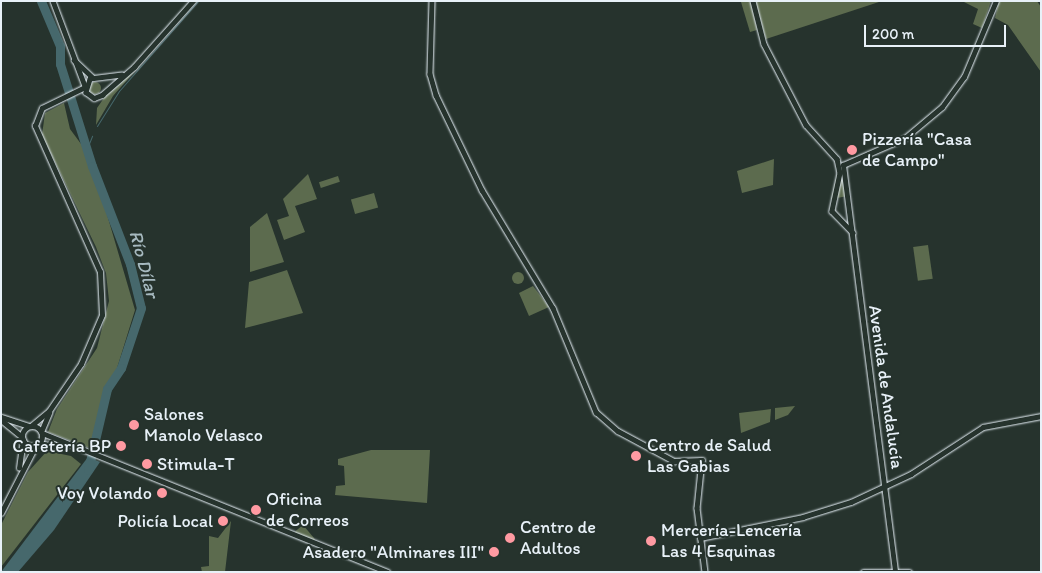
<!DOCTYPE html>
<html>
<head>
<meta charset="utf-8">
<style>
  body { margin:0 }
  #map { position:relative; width:1042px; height:573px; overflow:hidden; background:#26332d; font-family:Itim,sans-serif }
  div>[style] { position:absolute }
  .green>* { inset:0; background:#5c6b4e; transform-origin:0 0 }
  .round { border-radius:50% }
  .water>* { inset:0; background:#46686c }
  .stream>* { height:1px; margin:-0.5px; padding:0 0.5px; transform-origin:0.5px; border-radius:0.5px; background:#46686c }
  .river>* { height:9px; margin:-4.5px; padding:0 4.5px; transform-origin:4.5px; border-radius:4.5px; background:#46686c }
  .roads { filter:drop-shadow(0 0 1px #e8f1f8) drop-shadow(0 0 1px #e8f1f8) }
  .tertiary>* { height:4.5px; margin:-2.25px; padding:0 2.25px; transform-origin:2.25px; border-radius:2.25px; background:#26332d }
  .secondary>* { height:5px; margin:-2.5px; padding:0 2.5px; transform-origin:2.5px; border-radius:2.5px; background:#26332d }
  .secondary>.ring { margin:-2.5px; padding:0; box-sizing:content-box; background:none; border:5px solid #26332d; border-radius:50% }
  .dots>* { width:14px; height:14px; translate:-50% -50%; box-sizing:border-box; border:2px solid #26332d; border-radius:50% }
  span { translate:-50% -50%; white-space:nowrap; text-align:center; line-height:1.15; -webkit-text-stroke:4px #26332d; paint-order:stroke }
  .poi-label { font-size:18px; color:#e8f1f8 }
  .left { translate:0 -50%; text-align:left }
  .right { translate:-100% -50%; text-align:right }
  .street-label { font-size:18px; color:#e8f1f8 }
  .water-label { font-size:19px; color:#a7bac0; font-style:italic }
  .frame { position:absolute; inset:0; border:2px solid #e8f1f8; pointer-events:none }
  .scale { position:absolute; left:864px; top:25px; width:142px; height:22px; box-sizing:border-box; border:2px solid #e8f1f8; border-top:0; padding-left:6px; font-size:15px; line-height:18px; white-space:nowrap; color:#e8f1f8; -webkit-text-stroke:4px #26332d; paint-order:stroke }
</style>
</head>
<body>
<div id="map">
  <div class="green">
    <div style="clip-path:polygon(751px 1px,757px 30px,750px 32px,741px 2px)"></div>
    <div style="clip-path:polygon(755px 1px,882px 1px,766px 39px)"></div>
    <div style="clip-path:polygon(962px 1px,991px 1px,982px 28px,973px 24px,978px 9px)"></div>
    <div style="clip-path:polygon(999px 1px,1037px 1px,1041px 7px,1041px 72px,1008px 25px,995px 18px)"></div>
    <div style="clip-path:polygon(135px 71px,113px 96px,96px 125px,97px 108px,111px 88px)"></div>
    <div class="round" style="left:89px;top:82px;width:12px;height:12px"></div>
    <div style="clip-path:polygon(64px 103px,70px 129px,84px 148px,101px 194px,135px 310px,92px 449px,48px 432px,57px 409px,97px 348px,109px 301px,106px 273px,96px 247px,42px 135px,45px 113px)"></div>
    <div style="clip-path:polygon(774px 159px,773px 185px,742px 193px,737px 171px)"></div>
    <div style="clip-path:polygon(843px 165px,848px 196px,831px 199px,839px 166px)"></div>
    <div style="clip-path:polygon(308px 174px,317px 199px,295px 206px,305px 232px,284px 240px,277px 220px,289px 216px,283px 199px)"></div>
    <div style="left:338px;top:176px;width:6px;height:20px;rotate:72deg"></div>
    <div style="left:374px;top:193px;width:15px;height:24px;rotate:74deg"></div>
    <div style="clip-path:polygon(267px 213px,284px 262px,250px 272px,250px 227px)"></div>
    <div style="left:928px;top:245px;width:34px;height:15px;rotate:82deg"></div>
    <div style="clip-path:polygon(287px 270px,303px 313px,245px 328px,249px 282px)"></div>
    <div class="round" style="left:512px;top:272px;width:12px;height:12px"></div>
    <div style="clip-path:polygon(533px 286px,549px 307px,529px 316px,519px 293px)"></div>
    <div style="clip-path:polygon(795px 406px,788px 415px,775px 420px,775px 408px)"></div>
    <div style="clip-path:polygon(771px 409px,770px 422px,741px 433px,739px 413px)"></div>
    <div style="clip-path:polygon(371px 450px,430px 450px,427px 503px,335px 495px,336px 486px,345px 485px,344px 466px,338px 465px,338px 459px)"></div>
    <div style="clip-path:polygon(47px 451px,71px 456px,81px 464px,1px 567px,1px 525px,28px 472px)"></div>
    <div style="clip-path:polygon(231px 521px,225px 572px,202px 572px,201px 567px,209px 566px,209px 536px,218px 538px)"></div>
    <div style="clip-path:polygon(303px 525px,314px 538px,317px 544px,292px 534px)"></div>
  </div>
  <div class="water">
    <div style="clip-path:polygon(88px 457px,100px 462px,54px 530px,18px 572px,1px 572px)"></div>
  </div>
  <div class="stream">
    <div style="left:97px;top:126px;width:41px;rotate:-57.8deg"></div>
    <div style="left:119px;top:91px;width:120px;rotate:-48.7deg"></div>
    <div style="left:88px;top:146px;width:11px;rotate:-68deg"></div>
  </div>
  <div class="river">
    <div style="left:41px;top:1px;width:49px;rotate:67.1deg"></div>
    <div style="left:60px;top:46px;width:18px;rotate:90deg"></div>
    <div style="left:60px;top:64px;width:107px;rotate:72.6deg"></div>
    <div style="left:92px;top:166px;width:105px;rotate:68.8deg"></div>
    <div style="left:130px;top:264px;width:45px;rotate:76deg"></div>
    <div style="left:141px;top:308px;width:63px;rotate:108.4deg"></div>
    <div style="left:121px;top:368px;width:25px;rotate:124deg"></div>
    <div style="left:107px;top:389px;width:83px;rotate:103.2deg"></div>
  </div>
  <div class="roads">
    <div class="tertiary">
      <div style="left:53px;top:1px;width:91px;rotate:69.4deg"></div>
      <div style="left:432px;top:1px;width:73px;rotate:91.6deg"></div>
      <div style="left:430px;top:74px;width:22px;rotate:74deg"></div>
      <div style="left:436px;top:95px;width:106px;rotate:64.2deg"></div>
      <div style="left:482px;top:190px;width:138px;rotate:59deg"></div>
      <div style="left:553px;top:308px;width:113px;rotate:67.5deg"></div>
      <div style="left:596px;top:412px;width:29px;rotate:41deg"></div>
      <div style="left:618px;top:431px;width:64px;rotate:28.2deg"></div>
      <div style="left:674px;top:461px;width:28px;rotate:-2deg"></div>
      <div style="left:702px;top:460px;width:48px;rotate:95.9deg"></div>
      <div style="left:697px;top:508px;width:64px;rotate:82.9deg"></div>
      <div style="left:753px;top:1px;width:44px;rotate:75.7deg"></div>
      <div style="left:764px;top:44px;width:91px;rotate:62.6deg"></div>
      <div style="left:806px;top:125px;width:46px;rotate:47.6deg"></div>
      <div style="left:837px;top:159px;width:14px;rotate:78deg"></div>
      <div style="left:840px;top:173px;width:39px;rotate:102deg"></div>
      <div style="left:832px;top:211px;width:30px;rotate:46deg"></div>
      <div style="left:74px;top:60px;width:26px;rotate:43deg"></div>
      <div style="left:122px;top:75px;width:32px;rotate:173deg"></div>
      <div style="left:90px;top:79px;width:14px;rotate:107deg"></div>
      <div style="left:86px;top:92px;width:10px;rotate:37deg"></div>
      <div style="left:94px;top:98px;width:9px;rotate:-21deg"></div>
      <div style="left:102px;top:95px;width:43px;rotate:-41.2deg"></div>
      <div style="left:134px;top:67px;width:89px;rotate:-48.2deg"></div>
      <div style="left:31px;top:426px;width:23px;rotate:-40deg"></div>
      <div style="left:49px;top:411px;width:57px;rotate:-55.8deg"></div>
      <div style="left:81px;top:364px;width:53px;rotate:-66.8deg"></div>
      <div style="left:102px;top:315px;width:43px;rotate:-92.7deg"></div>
      <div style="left:100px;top:272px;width:160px;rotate:-114deg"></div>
      <div style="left:35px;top:126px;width:19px;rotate:-69deg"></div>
      <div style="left:42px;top:108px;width:48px;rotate:-26deg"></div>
      <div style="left:41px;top:432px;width:21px;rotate:-67deg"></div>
      <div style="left:19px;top:468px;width:28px;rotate:-82deg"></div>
      <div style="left:1px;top:513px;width:76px;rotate:-62.8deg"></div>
      <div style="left:700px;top:538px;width:105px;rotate:-11.5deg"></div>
      <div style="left:803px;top:517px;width:50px;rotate:-17.4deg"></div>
      <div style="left:851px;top:502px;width:66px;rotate:-25deg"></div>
      <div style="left:911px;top:474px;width:86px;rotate:-33.1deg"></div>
      <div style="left:983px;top:427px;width:59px;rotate:-10.7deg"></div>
      <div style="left:895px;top:571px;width:409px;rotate:-97.3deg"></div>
      <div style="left:843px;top:165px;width:68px;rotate:-23.5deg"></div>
      <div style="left:905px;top:138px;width:48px;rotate:-40deg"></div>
      <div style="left:942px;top:107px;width:37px;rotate:-54deg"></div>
      <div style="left:964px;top:77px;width:82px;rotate:-67.2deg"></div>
    </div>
    <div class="secondary">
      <div style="left:1px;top:417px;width:28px;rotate:18deg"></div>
      <div style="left:1px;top:420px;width:27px;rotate:39deg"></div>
      <div class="ring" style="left:22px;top:426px;width:15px;height:15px"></div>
      <div style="left:42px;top:433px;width:372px;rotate:21.9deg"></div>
      <div style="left:38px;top:444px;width:27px;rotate:4deg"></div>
      <div style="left:863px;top:572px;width:46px"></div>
    </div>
  </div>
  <div class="dots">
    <div style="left:852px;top:150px;background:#ff9aa2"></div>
    <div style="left:134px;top:425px;background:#ff9aa2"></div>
    <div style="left:121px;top:446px;background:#ff9aa2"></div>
    <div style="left:636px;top:456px;background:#ff9aa2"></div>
    <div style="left:147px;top:464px;background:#ff9aa2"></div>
    <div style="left:162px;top:493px;background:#ff9aa2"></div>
    <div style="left:256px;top:510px;background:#ff9aa2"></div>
    <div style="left:223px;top:521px;background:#ff9aa2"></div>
    <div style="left:510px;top:538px;background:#ff9aa2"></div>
    <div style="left:651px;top:541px;background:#ff9aa2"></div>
    <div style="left:494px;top:552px;background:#ff9aa2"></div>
  </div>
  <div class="poi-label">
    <span class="left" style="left:862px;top:150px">Pizzería "Casa<br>de Campo"</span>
    <span class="left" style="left:144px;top:425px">Salones<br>Manolo Velasco</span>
    <span class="right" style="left:111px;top:446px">Cafetería BP</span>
    <span class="left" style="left:647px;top:456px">Centro de Salud<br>Las Gabias</span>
    <span class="left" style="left:157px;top:464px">Stimula-T</span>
    <span class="right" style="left:152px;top:493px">Voy Volando</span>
    <span class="left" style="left:266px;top:510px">Oficina<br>de Correos</span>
    <span class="right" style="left:213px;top:521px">Policía Local</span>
    <span class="left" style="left:520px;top:538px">Centro de<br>Adultos</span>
    <span class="left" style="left:661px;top:541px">Mercería-Lencería<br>Las 4 Esquinas</span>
    <span class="right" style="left:484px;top:552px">Asadero "Alminares III"</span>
  </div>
  <div class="street-label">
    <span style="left:886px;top:387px;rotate:82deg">Avenida de Andalucía</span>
  </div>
  <div class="water-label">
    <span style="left:144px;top:264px;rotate:75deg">Río Dílar</span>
  </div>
  <div class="frame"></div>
  <div class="scale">200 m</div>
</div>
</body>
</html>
